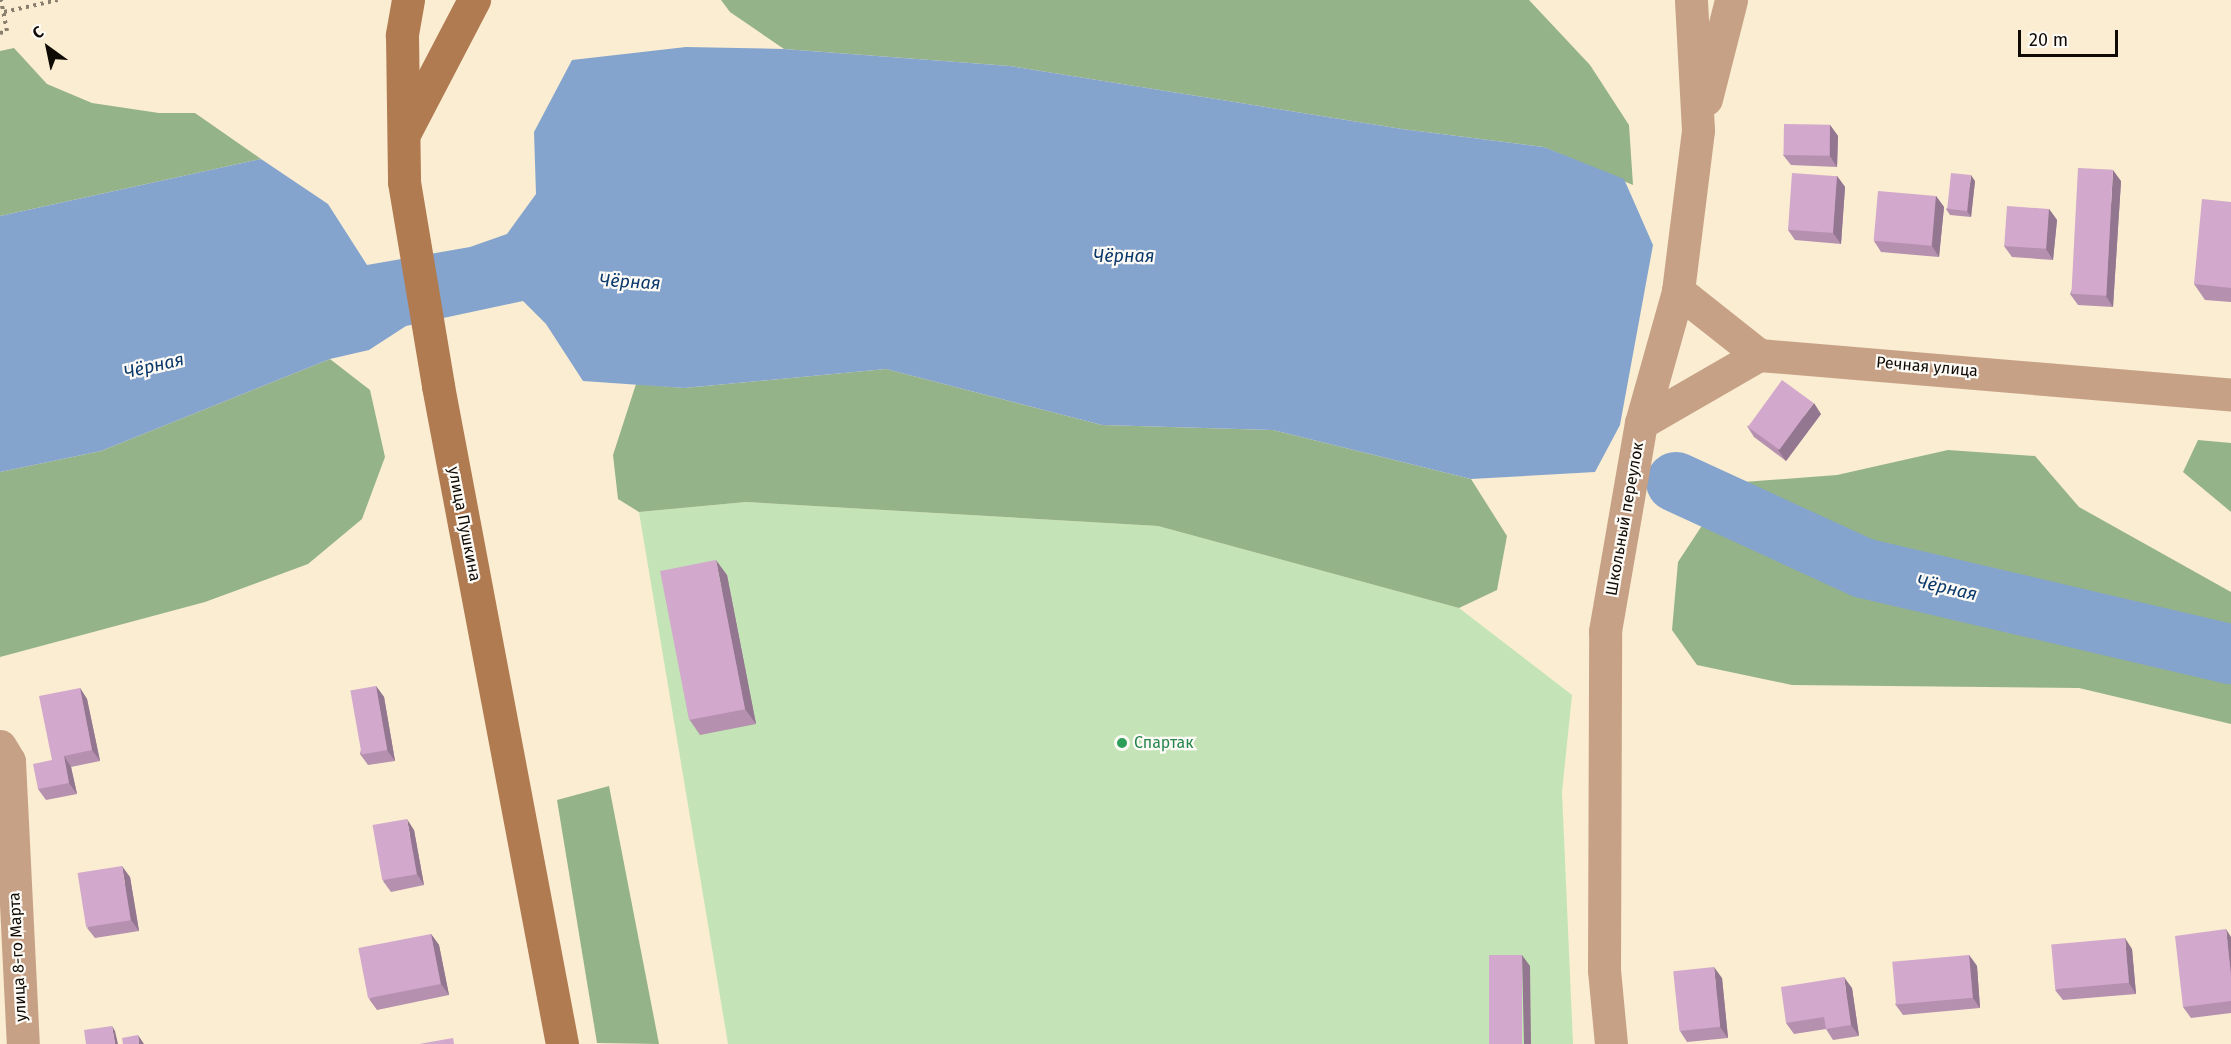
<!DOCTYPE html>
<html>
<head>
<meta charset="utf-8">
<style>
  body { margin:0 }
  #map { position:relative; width:2231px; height:1044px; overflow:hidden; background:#faedd2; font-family:"Fira Sans",sans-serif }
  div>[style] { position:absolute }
  .green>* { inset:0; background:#c4e4b7 }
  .forest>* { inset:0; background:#95b388 }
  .water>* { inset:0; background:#84a4cd }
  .river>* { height:60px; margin:-30px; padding:0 30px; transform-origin:30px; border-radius:30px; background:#84a4cd }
  .path>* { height:4px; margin-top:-2px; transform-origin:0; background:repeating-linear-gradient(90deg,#877e6d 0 3px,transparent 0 7.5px) }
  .street>* { height:33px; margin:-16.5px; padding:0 16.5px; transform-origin:16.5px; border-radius:16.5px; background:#c7a186 }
  .secondary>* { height:33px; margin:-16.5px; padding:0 16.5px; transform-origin:16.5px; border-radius:16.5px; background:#b17b52 }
  .wall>* { inset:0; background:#b590af }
  .shaded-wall>* { inset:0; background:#93768f }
  .building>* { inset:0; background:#d2a8cc; transform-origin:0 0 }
  .dots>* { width:16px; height:16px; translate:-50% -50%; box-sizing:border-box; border:3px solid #fefbf6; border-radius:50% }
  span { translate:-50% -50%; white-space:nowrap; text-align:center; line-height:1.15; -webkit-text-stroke:4.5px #fefbf6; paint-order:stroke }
  .street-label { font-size:16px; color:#0f0b04 }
  .leisure-label { font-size:16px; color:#27864d }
  .left { translate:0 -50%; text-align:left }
  .water-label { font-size:18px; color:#0b396b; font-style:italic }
  .north { position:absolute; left:18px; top:18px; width:60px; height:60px; -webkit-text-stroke:4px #fefbf6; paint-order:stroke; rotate:327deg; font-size:16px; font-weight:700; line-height:24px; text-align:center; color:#0f0b04 }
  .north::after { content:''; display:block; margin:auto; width:21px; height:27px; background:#0f0b04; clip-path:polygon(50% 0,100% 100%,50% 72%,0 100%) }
  .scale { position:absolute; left:2018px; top:30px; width:100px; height:27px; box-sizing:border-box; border:3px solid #0f0b04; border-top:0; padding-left:8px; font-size:18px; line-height:21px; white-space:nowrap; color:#0f0b04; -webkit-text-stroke:4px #fefbf6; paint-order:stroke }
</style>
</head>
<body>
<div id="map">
  <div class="green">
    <div style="clip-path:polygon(746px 502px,1158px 526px,1459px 608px,1572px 695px,1562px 792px,1573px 1044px,728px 1044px,639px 512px)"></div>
  </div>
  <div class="forest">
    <div style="clip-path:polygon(721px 0,1529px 0,1590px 65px,1629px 125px,1633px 185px,1544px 147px,1402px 129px,1010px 66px,784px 49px,730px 12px)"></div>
    <div style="clip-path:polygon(14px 48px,47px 84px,92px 103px,159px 113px,195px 113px,261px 159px,0 216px,0 51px)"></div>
    <div style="clip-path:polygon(330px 359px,370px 390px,385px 457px,362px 519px,308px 564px,205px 602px,0 657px,0 472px,101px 451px)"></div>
    <div style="clip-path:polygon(886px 369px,1102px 425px,1273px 430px,1471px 479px,1507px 536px,1497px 590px,1459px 608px,1158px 526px,746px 502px,639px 512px,618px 499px,613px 455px,636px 384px,684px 388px)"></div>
    <div style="clip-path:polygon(2198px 440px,2231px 443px,2231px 512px,2183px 472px)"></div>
    <div style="clip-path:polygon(1948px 450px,2035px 456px,2079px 507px,2231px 592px,2231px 724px,2079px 688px,1792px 685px,1697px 665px,1672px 630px,1678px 562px,1730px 483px,1837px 475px)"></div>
    <div style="clip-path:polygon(609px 786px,659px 1044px,597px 1043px,557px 800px)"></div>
  </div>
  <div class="water">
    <div style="clip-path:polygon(686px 47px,784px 49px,1010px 66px,1402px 129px,1544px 147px,1624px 179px,1653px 245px,1620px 425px,1595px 472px,1471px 479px,1273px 430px,1102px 425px,886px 369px,684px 388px,583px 381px,546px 324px,523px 301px,406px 326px,369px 350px,330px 359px,101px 451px,0 472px,0 216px,261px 159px,328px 204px,367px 265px,470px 247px,507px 234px,536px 194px,534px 132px,572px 60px)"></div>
  </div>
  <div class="river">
    <div style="left:1676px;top:482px;width:206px;rotate:24.7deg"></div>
    <div style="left:1863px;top:568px;width:378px;rotate:13.2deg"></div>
  </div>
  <div class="path">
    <div style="left:4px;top:12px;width:55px;rotate:-12.5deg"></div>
    <div style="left:0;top:33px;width:7px;rotate:-16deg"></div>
    <div style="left:7px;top:31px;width:32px;rotate:-101deg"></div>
  </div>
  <div class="street">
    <div style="left:1706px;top:99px;width:102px;rotate:-75.8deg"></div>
    <div style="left:1678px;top:291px;width:103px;rotate:38.3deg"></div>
    <div style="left:1641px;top:423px;width:136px;rotate:-30deg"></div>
    <div style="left:1759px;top:355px;width:474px;rotate:4.8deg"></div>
    <div style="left:0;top:746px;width:17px;rotate:59deg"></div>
    <div style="left:9px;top:761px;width:283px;rotate:87.2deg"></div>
    <div style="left:1611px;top:1044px;width:74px;rotate:-95.4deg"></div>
    <div style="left:1604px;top:970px;width:339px;rotate:-89.8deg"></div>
    <div style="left:1605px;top:631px;width:211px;rotate:-80.2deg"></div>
    <div style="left:1641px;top:423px;width:137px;rotate:-74.3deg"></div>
    <div style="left:1678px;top:291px;width:162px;rotate:-82.9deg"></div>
    <div style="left:1698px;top:130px;width:130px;rotate:-93.1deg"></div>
  </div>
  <div class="secondary">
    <div style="left:408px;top:0;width:36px;rotate:100deg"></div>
    <div style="left:402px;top:35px;width:147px;rotate:89.2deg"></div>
    <div style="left:404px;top:182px;width:207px;rotate:80.5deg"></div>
    <div style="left:438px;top:386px;width:670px;rotate:79.33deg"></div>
    <div style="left:406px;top:130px;width:147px;rotate:-62.4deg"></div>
  </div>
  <div class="wall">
    <div style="clip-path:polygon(1830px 125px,1838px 136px,1837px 167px,1791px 165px,1783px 155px)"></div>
    <div style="clip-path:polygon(1837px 176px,1845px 187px,1841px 244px,1795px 240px,1788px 230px)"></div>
    <div style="clip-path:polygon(1975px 181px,1971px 217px,1950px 215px,1946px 209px)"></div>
    <div style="clip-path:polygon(2121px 181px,2113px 307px,2078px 305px,2070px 294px)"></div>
    <div style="clip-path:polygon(1936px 196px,1944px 207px,1939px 257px,1881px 252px,1874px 241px)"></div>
    <div style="clip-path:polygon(2231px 202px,2231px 302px,2205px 300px,2194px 284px)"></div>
    <div style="clip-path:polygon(2049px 209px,2057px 220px,2053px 260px,2012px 257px,2004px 246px)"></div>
    <div style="clip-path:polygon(1821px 414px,1786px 461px,1754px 437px,1747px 426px)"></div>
    <div style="clip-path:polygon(727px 575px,756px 724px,700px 735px,689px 719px)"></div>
    <div style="clip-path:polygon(376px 686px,384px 697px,395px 761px,368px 765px,360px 754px)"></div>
    <div style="clip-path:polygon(80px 688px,87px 699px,100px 761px,71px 767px,77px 794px,46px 800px,38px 789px,52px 760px)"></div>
    <div style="clip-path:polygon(414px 830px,424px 885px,391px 892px,383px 881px)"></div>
    <div style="clip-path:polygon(130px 877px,139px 931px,95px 938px,87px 928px)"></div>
    <div style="clip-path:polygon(431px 934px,439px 945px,449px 995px,377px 1010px,369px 999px)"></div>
    <div style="clip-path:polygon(2231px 937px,2231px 1013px,2191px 1018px,2183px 1007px)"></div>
    <div style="clip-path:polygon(2132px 949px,2136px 994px,2063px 1000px,2055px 990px)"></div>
    <div style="clip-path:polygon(1969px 955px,1977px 966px,1980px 1008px,1903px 1015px,1895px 1004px)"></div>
    <div style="clip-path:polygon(1722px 978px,1728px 1038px,1687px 1042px,1680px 1031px)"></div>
    <div style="clip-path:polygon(1852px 988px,1859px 1036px,1833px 1040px,1826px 1029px,1794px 1034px,1786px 1023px)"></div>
  </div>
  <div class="shaded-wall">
    <div style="clip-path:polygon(1830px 125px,1838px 136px,1837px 167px,1830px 156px)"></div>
    <div style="clip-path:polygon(2113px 170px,2121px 181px,2113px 307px,2106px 296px)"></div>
    <div style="clip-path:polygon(1971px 175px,1975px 181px,1971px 217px,1967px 211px)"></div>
    <div style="clip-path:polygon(1837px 176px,1845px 187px,1841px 244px,1833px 233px)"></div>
    <div style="clip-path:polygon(1936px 196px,1944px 207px,1939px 257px,1932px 246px)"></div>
    <div style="clip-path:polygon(2049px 209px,2057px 220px,2053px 260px,2046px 249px)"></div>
    <div style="clip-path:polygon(1814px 403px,1821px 414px,1786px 461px,1778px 450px)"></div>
    <div style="clip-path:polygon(716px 560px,727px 575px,756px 724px,745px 709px)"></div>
    <div style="clip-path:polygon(376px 686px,384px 697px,395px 761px,387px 750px)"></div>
    <div style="clip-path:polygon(80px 688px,87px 699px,100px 761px,92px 750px)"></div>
    <div style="clip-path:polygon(64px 756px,71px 767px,77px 794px,69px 783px)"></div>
    <div style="clip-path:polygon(407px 819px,414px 830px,424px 885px,417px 874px)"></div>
    <div style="clip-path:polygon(122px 866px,130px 877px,139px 931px,131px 920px)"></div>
    <div style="clip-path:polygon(2226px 929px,2231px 937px,2231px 975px)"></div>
    <div style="clip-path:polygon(431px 934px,439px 945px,449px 995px,441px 984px)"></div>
    <div style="clip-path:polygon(2125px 938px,2132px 949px,2136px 994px,2129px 983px)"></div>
    <div style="clip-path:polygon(1522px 955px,1530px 966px,1531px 1044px,1524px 1044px)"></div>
    <div style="clip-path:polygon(1969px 955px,1977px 966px,1980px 1008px,1973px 998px)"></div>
    <div style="clip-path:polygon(1714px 967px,1722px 978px,1728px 1038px,1720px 1027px)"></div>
    <div style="clip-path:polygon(1844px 977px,1852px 988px,1859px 1036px,1851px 1025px)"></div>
    <div style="clip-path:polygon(112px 1026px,115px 1031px,118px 1044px,115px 1044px)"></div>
    <div style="clip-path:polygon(138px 1035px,144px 1044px,139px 1044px)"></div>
  </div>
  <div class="building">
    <div style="left:1784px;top:124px;width:46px;height:31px;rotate:1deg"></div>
    <div style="left:2078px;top:168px;width:35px;height:126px;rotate:3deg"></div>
    <div style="left:1792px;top:173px;width:45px;height:57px;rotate:4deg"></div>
    <div style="left:1951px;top:173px;width:20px;height:36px;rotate:6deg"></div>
    <div style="left:1878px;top:191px;width:58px;height:50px;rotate:5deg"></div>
    <div style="clip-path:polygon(2202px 199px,2231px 202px,2231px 288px,2194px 284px)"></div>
    <div style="left:2007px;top:206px;width:42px;height:40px;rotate:4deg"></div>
    <div style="left:1782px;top:380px;width:39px;height:58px;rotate:36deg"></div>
    <div style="left:716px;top:560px;width:152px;height:57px;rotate:79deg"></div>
    <div style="left:376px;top:686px;width:65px;height:26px;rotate:80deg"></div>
    <div style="clip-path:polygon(80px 688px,92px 750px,64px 756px,69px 783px,38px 789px,33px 764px,52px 760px,39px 696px)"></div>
    <div style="left:407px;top:819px;width:56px;height:35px;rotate:80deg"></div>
    <div style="left:122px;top:866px;width:55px;height:45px;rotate:81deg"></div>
    <div style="clip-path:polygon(2226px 929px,2231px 975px,2231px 1001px,2183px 1007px,2175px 936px)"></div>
    <div style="left:431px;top:934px;width:51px;height:74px;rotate:79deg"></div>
    <div style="left:2125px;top:938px;width:45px;height:74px;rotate:85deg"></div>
    <div style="left:1489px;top:955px;width:33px;height:89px"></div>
    <div style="left:1969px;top:955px;width:43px;height:77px;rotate:85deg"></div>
    <div style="left:1714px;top:967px;width:60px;height:41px;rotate:84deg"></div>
    <div style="clip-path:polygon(1844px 977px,1851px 1025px,1826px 1029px,1824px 1017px,1786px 1023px,1781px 987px)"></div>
    <div style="clip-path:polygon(112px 1026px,115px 1044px,86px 1044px,84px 1030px)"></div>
    <div style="clip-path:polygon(138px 1035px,139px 1044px,123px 1044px,122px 1038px)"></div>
    <div style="clip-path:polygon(453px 1038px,454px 1044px,419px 1044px)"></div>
  </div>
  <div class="dots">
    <div style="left:1122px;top:743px;background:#2e9e5b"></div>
  </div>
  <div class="street-label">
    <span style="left:1927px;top:367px;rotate:5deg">Речная улица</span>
    <span style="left:1625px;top:519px;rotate:-80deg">Школьный переулок</span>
    <span style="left:464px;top:524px;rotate:79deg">улица Пушкина</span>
    <span style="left:18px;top:957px;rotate:-93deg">улица 8-го Марта</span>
  </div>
  <div class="leisure-label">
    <span class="left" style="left:1134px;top:743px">Спартак</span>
  </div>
  <div class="water-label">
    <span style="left:1124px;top:256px">Чёрная</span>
    <span style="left:630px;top:282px;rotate:3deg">Чёрная</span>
    <span style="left:154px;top:366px;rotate:-13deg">Чёрная</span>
    <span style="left:1947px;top:588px;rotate:13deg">Чёрная</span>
  </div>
  <div class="north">С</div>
  <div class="scale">20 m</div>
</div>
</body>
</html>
